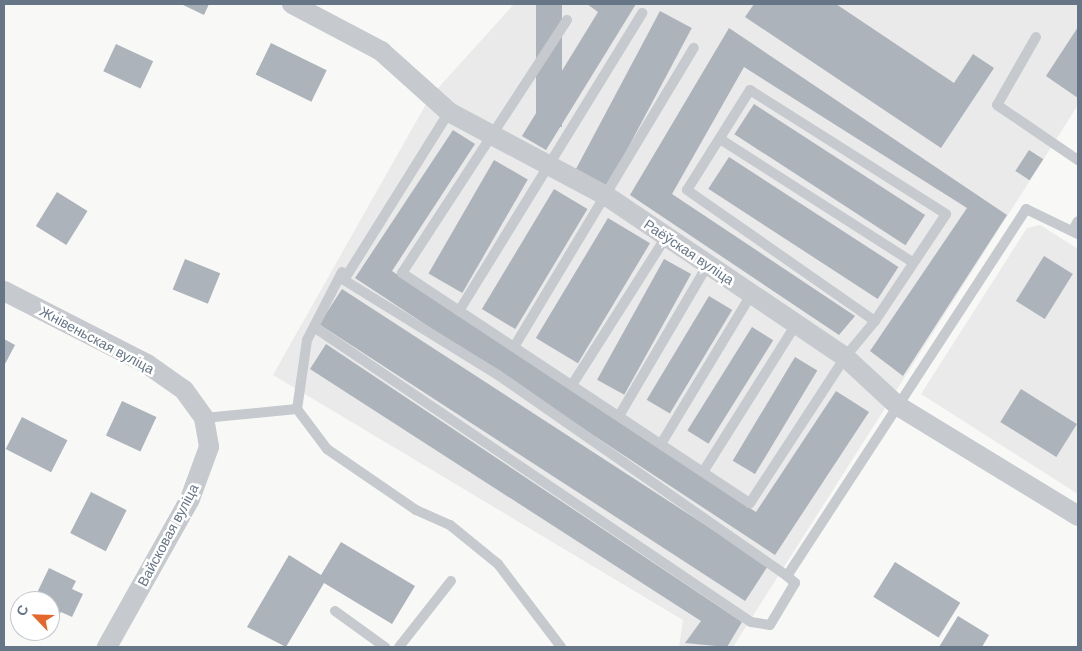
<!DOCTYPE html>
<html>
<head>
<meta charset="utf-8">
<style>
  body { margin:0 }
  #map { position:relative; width:1082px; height:651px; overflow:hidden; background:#f8f9f6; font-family:Arial,sans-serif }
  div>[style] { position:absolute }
  .built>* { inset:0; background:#e9eae9 }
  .building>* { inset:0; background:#acb3ba; transform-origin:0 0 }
  .lane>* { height:10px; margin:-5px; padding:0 5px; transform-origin:5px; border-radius:5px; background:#c6c9cd }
  .street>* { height:20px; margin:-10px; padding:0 10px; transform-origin:10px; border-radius:10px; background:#c6c9cd }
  span { translate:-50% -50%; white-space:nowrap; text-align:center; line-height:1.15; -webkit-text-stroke:5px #fff; paint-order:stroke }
  .street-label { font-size:14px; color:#677687 }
  .frame { position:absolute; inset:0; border:5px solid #677687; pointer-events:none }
  .north { position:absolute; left:10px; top:591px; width:50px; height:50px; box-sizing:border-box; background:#fff; border:1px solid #c2c8cf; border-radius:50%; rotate:294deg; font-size:14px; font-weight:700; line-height:20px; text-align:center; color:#677687 }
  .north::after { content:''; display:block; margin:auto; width:18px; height:22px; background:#e4682b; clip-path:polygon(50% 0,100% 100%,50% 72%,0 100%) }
</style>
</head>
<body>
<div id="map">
  <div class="built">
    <div style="clip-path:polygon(514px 4px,1078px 4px,1078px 105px,733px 647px,679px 647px,683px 620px,273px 375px,430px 97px)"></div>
    <div style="clip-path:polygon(1040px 225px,1078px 249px,1078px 494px,921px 394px,1027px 228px)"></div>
  </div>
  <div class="building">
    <div style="clip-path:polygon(181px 4px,209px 4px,204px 15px)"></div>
    <div style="left:536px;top:4px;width:26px;height:123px"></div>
    <div style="clip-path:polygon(587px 4px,636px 4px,546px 150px,522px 136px,598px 12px)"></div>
    <div style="clip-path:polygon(754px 4px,836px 4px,954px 83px,973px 54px,994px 68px,941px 148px,745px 17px)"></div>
    <div style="left:660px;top:11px;width:36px;height:179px;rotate:28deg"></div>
    <div style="clip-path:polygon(1078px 27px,1078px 98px,1046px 76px)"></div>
    <div style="clip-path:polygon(729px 28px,1007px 215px,903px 376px,870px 351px,967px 208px,744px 67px,672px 194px,855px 316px,839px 335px,630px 195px)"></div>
    <div style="left:271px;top:43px;width:62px;height:35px;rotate:26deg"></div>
    <div style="left:116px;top:44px;width:41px;height:30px;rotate:25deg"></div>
    <div style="left:754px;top:104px;width:204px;height:36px;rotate:33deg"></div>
    <div style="clip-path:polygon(453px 130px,475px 144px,392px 271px,756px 512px,836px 391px,869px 412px,775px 555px,355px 278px)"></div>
    <div style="left:1029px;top:150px;width:17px;height:25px;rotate:33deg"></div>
    <div style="left:729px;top:157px;width:202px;height:38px;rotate:33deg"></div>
    <div style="left:494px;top:160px;width:39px;height:131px;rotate:30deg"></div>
    <div style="left:554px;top:189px;width:39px;height:140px;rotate:31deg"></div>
    <div style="left:57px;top:192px;width:36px;height:40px;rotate:32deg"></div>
    <div style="left:608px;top:218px;width:49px;height:140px;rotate:31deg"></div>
    <div style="left:1044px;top:256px;width:34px;height:53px;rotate:32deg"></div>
    <div style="left:185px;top:259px;width:38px;height:33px;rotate:22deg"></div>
    <div style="left:664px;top:259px;width:31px;height:138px;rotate:29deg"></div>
    <div style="left:342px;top:289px;width:508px;height:42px;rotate:33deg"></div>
    <div style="left:709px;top:296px;width:27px;height:121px;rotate:31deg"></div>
    <div style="left:752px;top:327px;width:25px;height:122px;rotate:32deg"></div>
    <div style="clip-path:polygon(4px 339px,15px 345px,4px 366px)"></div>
    <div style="clip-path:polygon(326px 344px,742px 622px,727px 647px,685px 643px,701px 621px,310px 369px)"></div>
    <div style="left:795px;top:357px;width:26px;height:121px;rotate:31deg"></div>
    <div style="left:1021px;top:389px;width:66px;height:39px;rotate:32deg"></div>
    <div style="left:122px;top:401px;width:38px;height:38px;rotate:25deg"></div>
    <div style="left:22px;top:417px;width:51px;height:36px;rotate:27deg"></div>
    <div style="left:91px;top:492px;width:40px;height:46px;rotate:27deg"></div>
    <div style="clip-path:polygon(341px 542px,415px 586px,392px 624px,324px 583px,286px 647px,247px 627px,289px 555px,321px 575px)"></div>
    <div style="left:895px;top:562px;width:77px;height:41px;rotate:32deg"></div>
    <div style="clip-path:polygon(49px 568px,76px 581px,72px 589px,83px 594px,72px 617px,61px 612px,54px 624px,50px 622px,50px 601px,33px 601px)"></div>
    <div style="clip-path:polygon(958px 616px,989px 635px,982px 647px,939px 647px)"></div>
  </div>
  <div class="lane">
    <div style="left:567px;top:20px;width:302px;rotate:123.1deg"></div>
    <div style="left:402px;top:273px;width:417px;rotate:33.5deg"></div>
    <div style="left:750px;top:503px;width:174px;rotate:-56.9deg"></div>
    <div style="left:845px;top:357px;width:47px;rotate:-50.2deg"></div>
    <div style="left:875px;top:321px;width:128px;rotate:-56.4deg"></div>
    <div style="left:946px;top:214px;width:232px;rotate:-147.7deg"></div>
    <div style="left:750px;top:90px;width:118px;rotate:122.2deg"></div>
    <div style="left:687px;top:190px;width:229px;rotate:34.9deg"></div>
    <div style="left:1036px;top:37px;width:78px;rotate:119.8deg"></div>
    <div style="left:997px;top:105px;width:98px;rotate:34.2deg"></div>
    <div style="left:449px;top:112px;width:198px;rotate:122deg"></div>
    <div style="left:344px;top:280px;width:181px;rotate:31.7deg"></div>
    <div style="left:498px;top:375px;width:352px;rotate:34.8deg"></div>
    <div style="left:787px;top:576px;width:438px;rotate:-56.9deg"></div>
    <div style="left:1026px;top:209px;width:58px;rotate:25.7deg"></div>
    <div style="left:720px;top:139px;width:228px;rotate:32.6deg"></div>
    <div style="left:1073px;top:230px;width:10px;rotate:-61deg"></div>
    <div style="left:342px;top:272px;width:76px;rotate:117.2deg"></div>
    <div style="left:307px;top:340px;width:70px;rotate:98.2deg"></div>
    <div style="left:297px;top:409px;width:50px;rotate:53.1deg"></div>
    <div style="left:327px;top:449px;width:108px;rotate:34.4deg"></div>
    <div style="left:416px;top:510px;width:37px;rotate:24deg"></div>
    <div style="left:450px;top:525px;width:62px;rotate:39.1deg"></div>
    <div style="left:498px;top:564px;width:104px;rotate:52.8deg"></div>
    <div style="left:459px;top:311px;width:350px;rotate:-58.4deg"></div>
    <div style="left:314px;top:327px;width:527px;rotate:34.02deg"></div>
    <div style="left:751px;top:622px;width:19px;rotate:9deg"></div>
    <div style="left:770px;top:625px;width:49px;rotate:-59.2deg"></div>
    <div style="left:795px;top:583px;width:12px;rotate:-138deg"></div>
    <div style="left:514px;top:347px;width:349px;rotate:-59deg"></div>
    <div style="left:572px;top:385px;width:175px;rotate:-57.6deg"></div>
    <div style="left:619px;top:416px;width:176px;rotate:-59.6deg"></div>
    <div style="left:204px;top:418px;width:93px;rotate:-5.5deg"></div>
    <div style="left:661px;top:444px;width:174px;rotate:-58.9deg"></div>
    <div style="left:703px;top:472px;width:173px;rotate:-57.8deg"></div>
    <div style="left:335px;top:611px;width:62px;rotate:35.8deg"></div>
    <div style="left:399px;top:647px;width:84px;rotate:-51.8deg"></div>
  </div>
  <div class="street">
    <div style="left:292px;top:4px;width:101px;rotate:27.8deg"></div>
    <div style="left:381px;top:51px;width:91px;rotate:41.9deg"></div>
    <div style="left:449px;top:112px;width:180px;rotate:28.1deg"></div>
    <div style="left:608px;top:197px;width:286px;rotate:34deg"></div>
    <div style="left:845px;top:357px;width:72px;rotate:42.8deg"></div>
    <div style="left:898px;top:406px;width:211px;rotate:31.4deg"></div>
    <div style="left:4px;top:291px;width:161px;rotate:27deg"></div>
    <div style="left:147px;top:364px;width:45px;rotate:35.1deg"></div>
    <div style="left:184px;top:390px;width:34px;rotate:54deg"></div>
    <div style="left:204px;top:418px;width:29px;rotate:80deg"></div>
    <div style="left:209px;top:447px;width:55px;rotate:110.1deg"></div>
    <div style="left:190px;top:499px;width:170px;rotate:119.3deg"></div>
  </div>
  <div class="street-label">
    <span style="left:689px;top:252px;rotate:34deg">Раёўская вуліца</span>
    <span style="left:97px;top:340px;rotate:28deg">Жнівеньская вуліца</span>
    <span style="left:168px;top:535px;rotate:-62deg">Вайсковая вуліца</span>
  </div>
  <div class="frame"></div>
  <div class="north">С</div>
</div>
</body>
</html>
